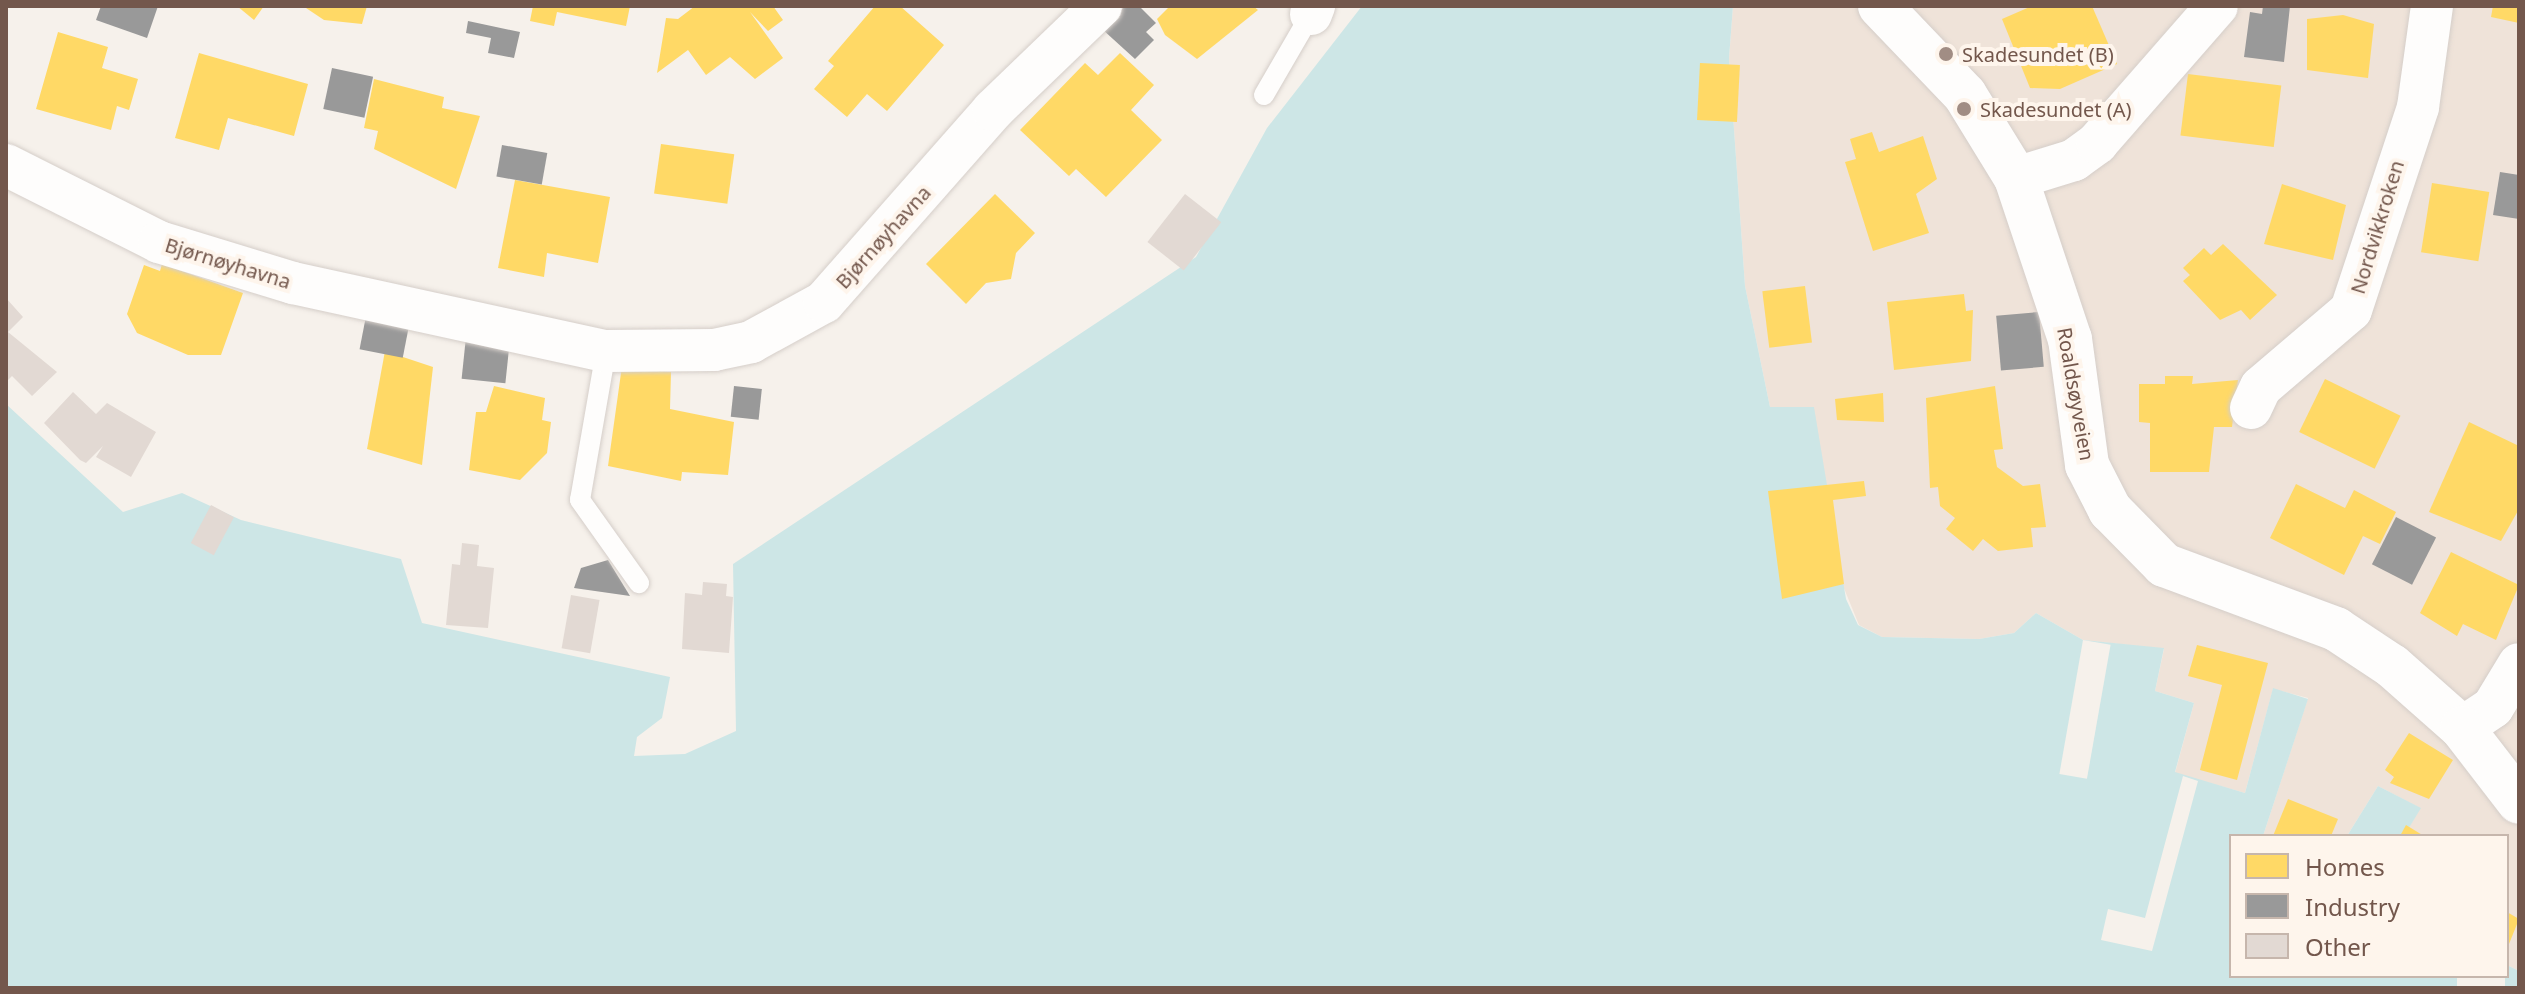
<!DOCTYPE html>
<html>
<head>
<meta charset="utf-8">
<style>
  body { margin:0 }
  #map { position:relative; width:2525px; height:994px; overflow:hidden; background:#f6f1eb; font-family:"Noto Sans",sans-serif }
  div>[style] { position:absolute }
  .residential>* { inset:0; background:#efe3d9 }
  .water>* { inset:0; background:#cde6e6 }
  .pier>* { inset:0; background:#f6f1eb; transform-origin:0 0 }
  .homes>* { inset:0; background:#ffd966; transform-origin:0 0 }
  .industry>* { inset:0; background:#999; transform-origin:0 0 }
  .building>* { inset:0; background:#e2d9d3; transform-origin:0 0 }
  .roads { filter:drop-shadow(0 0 2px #d5cec9) drop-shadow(0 0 2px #d5cec9) }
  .lane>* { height:20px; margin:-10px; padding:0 10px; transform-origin:10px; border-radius:10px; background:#fefdfc }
  .street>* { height:42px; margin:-21px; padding:0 21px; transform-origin:21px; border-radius:21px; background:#fefdfc }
  .secondary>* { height:44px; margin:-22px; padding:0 22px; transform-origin:22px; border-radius:22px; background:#fefdfc }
  .dots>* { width:22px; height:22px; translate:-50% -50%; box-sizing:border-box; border:4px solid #fef5ec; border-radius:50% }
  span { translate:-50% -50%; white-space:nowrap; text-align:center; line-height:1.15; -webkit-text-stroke:8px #fef5ec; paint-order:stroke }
  .poi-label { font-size:20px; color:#73574c }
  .left { translate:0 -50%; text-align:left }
  .street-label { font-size:20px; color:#73574c }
  .frame { position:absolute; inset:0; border:8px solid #73574c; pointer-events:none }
  .legend { position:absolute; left:2229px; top:834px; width:280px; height:144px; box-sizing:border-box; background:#fef5ec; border:2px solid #c6b6ac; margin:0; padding:10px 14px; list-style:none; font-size:24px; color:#73574c }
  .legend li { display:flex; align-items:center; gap:16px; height:40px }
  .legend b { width:40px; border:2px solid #c6b6ac }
</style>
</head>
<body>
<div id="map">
  <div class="residential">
    <div style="clip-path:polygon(1733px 6px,2519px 6px,2519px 971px,2507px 965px,2507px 836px,2404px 836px,2420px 808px,2378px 786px,2347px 836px,2263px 836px,2308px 698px,2273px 689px,2245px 793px,2175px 773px,2194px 703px,2155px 691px,2164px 649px,2083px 640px,2036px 613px,2014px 633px,1979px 639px,1882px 637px,1859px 625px,1770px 407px,1745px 286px,1729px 58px)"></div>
  </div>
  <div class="water">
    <div style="clip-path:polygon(1362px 6px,1733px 6px,1729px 58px,1745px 286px,1770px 407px,1814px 407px,1846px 599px,1858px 625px,1882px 637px,1979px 639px,2014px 633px,2036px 613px,2083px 640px,2164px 648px,2155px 691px,2194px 703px,2175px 772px,2245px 793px,2273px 688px,2308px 699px,2263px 836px,2231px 836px,2231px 976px,2507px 976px,2507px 965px,2519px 971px,2519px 988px,6px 988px,6px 404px,123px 512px,182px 493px,241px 520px,401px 559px,422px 623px,670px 677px,662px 718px,637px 737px,634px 756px,685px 754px,736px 731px,733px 564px,1196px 257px,1267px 128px)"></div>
    <div style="clip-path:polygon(2378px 786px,2421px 808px,2404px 836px,2347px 836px)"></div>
  </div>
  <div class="pier">
    <div style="left:2083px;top:640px;width:28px;height:136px;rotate:10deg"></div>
    <div style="clip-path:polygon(2183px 776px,2198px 781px,2152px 951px,2101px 940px,2108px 909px,2145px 918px)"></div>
    <div style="left:2457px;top:976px;width:48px;height:13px"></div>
  </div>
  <div class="homes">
    <div style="clip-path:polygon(237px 6px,264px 6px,254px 20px)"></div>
    <div style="clip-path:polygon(303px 6px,367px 6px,362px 24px,324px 20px)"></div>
    <div style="clip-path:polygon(533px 6px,630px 6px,626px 26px,557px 12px,554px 26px,530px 21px)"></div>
    <div style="clip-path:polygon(695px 6px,773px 6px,783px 20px,768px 31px,750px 12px,783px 58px,755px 79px,730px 57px,706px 75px,688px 50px,657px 73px,666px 18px,678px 19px)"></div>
    <div style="clip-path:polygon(875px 6px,900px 6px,944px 45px,887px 111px,867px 94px,847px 117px,814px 89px,834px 66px,828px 61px)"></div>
    <div style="clip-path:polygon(1170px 6px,1253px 6px,1258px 10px,1197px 59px,1165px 35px,1157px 19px)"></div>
    <div style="clip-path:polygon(2032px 6px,2092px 6px,2117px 64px,2060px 89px,2030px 88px,2002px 19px)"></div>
    <div style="clip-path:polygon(2493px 6px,2519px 6px,2519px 23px,2491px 17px)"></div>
    <div style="clip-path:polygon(2343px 15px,2374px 24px,2368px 78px,2307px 70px,2307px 19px)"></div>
    <div style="clip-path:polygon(58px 32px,108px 47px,102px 68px,138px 79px,129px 110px,117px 106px,111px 130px,36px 109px)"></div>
    <div style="clip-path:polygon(199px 53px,308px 84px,294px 136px,228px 118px,219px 150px,175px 138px)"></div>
    <div style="clip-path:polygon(1120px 53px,1154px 85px,1131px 110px,1162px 140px,1106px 197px,1076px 169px,1069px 176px,1020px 130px,1085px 63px,1098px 75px)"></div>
    <div style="left:1700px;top:63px;width:40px;height:57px;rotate:3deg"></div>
    <div style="left:2188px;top:74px;width:94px;height:62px;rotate:7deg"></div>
    <div style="clip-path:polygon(374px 79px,444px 97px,442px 108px,480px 116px,456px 189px,374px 149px,378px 131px,364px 128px)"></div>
    <div style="clip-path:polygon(1872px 132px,1879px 152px,1923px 136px,1937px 179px,1916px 194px,1929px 233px,1873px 251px,1845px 162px,1856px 159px,1850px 139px)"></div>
    <div style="left:661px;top:144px;width:74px;height:50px;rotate:8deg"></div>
    <div style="clip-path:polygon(515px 180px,610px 197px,598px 263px,547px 253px,544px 277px,498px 268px)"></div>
    <div style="left:2432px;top:183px;width:58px;height:70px;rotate:9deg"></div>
    <div style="clip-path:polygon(2282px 184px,2346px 205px,2333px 260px,2264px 244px)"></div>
    <div style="clip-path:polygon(995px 194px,1035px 233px,1016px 253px,1011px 279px,986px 283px,966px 304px,926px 264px)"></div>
    <div style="clip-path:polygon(2223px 244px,2277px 295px,2250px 320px,2241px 310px,2220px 320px,2183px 281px,2190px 275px,2183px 268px,2204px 248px,2211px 255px)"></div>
    <div style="clip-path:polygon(162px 264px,243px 293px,221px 355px,188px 355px,137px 333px,127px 314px,144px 265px,160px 271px)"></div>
    <div style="left:1805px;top:286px;width:57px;height:43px;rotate:83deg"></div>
    <div style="clip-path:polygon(1964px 294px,1966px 311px,1973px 310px,1971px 361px,1894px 370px,1887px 302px)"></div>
    <div style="clip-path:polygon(385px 351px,433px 367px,422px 465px,367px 449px)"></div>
    <div style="clip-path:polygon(622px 366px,671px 372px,670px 409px,734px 422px,728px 475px,682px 472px,681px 481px,608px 466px)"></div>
    <div style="clip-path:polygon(2165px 376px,2193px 376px,2192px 384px,2238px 380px,2232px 427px,2214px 427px,2209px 472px,2150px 472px,2150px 423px,2139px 422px,2139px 384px,2165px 384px)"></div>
    <div style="left:2325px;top:379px;width:84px;height:59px;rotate:26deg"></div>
    <div style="clip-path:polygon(494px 386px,545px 398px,542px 420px,551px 422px,547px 453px,520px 480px,469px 470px,476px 412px,486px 412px)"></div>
    <div style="clip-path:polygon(1995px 386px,2003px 449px,1994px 450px,1997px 467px,2023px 486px,2040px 484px,2046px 527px,2031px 528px,2033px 547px,1998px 551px,1983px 539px,1973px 551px,1946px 529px,1955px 518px,1940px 506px,1938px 487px,1930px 488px,1926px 398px)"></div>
    <div style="clip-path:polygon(1883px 393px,1884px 422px,1837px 420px,1835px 399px)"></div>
    <div style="clip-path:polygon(2469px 422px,2519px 446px,2519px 509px,2501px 541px,2429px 512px)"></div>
    <div style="clip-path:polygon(1864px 481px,1866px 496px,1833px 500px,1844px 584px,1782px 599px,1768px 491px)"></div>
    <div style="clip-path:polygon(2296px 484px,2345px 508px,2354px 490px,2396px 512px,2380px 544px,2363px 536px,2344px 575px,2270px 538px)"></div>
    <div style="clip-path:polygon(2451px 552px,2519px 585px,2496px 640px,2463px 624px,2457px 636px,2420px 613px)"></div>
    <div style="clip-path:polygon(2197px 645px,2268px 663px,2237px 780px,2200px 770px,2222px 685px,2188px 676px)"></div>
    <div style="clip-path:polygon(2409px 733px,2453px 760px,2429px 799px,2390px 783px,2394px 777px,2385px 770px)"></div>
    <div style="clip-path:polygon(2288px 799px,2338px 819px,2331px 836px,2273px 836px)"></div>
    <div style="clip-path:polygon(2406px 825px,2424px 836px,2400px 836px)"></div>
    <div style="clip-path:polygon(2507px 912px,2519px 919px,2507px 949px)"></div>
  </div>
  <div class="industry">
    <div style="clip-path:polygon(101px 6px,158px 6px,147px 38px,96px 20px)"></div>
    <div style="clip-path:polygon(1125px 6px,1139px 6px,1156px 23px,1146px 32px,1154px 40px,1135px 59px,1102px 29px)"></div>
    <div style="clip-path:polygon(2263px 6px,2290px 6px,2284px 62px,2244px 57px,2250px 12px,2262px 14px)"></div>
    <div style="clip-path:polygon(468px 21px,520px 32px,514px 58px,488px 53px,491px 38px,466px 33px)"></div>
    <div style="left:332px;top:68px;width:42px;height:42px;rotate:12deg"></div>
    <div style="left:502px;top:145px;width:46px;height:32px;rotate:10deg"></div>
    <div style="clip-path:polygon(2500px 172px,2519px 175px,2519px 219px,2493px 215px)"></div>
    <div style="left:367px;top:311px;width:44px;height:39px;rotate:11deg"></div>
    <div style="left:2039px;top:312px;width:55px;height:43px;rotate:85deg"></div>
    <div style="left:466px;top:337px;width:44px;height:42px;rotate:6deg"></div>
    <div style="left:734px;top:386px;width:28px;height:31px;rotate:6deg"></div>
    <div style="left:2396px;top:517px;width:45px;height:53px;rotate:27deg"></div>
    <div style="clip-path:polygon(608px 560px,630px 596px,574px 588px,581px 568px)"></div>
  </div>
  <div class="building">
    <div style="left:1185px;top:194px;width:46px;height:61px;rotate:38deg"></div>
    <div style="clip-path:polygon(6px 298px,23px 317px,8px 332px,57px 372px,32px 396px,12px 376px,6px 382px)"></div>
    <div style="clip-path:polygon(73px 392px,96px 414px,107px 403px,156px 432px,131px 477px,96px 457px,103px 446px,86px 463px,80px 460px,44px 423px)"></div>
    <div style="left:211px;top:505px;width:26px;height:43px;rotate:28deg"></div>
    <div style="clip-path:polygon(462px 543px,479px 545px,477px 566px,494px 568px,488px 628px,446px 625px,452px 564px,460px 565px)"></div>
    <div style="clip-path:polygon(703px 582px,727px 584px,726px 596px,733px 597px,729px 653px,682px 649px,685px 593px,702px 595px)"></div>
    <div style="left:571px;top:595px;width:29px;height:54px;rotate:10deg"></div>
  </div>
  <div class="roads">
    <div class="lane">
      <div style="left:1264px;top:95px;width:94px;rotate:-59.9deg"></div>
      <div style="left:606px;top:351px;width:151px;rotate:99.9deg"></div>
      <div style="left:580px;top:500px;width:102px;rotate:54.6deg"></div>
    </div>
    <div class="street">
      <div style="left:1311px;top:14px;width:9px;rotate:-69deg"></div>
      <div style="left:6px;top:165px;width:171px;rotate:26.7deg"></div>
      <div style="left:159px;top:242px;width:140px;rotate:17deg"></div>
      <div style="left:293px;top:283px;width:320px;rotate:12.3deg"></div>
      <div style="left:606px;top:351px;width:108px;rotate:-0.5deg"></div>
      <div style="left:714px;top:350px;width:38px;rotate:-12deg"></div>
      <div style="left:751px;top:342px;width:83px;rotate:-28.7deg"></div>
      <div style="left:824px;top:302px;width:256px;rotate:-48.6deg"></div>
      <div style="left:993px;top:110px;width:150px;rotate:-43.9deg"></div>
      <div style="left:2016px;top:178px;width:61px;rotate:-17.2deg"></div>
      <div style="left:2074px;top:160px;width:29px;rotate:-36deg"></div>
      <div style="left:2097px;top:143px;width:182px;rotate:-48.8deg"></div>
      <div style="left:2251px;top:408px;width:23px;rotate:-65deg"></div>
      <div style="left:2261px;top:387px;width:118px;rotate:-40.5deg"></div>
      <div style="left:2351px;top:310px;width:214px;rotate:-71.7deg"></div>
      <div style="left:2418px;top:107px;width:102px;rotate:-82.1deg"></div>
      <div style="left:2462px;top:728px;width:37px;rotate:-34deg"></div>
      <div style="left:2493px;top:707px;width:50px;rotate:-58.8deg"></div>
    </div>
    <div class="secondary">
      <div style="left:1880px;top:6px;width:123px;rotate:46.3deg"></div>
      <div style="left:1965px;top:95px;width:97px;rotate:58.4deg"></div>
      <div style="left:2016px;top:178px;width:170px;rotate:71.5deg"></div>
      <div style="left:2070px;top:339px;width:127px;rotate:82.3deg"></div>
      <div style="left:2087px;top:465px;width:51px;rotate:62.9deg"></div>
      <div style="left:2110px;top:510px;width:77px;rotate:45.5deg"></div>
      <div style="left:2164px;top:565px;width:184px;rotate:20.4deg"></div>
      <div style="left:2336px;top:629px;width:67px;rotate:33.5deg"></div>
      <div style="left:2392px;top:666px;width:94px;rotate:41.5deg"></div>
      <div style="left:2462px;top:728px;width:93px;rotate:52.4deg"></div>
    </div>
  </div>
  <div class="dots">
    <div style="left:1946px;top:54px;background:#a18d84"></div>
    <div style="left:1964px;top:109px;background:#a18d84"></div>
  </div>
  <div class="poi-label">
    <span class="left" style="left:1962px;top:54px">Skadesundet (B)</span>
    <span class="left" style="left:1980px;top:109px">Skadesundet (A)</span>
  </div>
  <div class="street-label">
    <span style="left:2377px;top:227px;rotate:-73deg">Nordvikkroken</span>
    <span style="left:883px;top:237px;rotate:-48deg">Bjørnøyhavna</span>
    <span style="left:228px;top:263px;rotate:17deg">Bjørnøyhavna</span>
    <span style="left:2076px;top:394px;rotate:80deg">Roaldsøyveien</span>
  </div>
  <div class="frame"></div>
  <ul class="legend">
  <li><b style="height:22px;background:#ffd966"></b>Homes</li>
  <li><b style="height:22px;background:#999"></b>Industry</li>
  <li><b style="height:22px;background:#e2d9d3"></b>Other</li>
  </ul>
</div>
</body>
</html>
